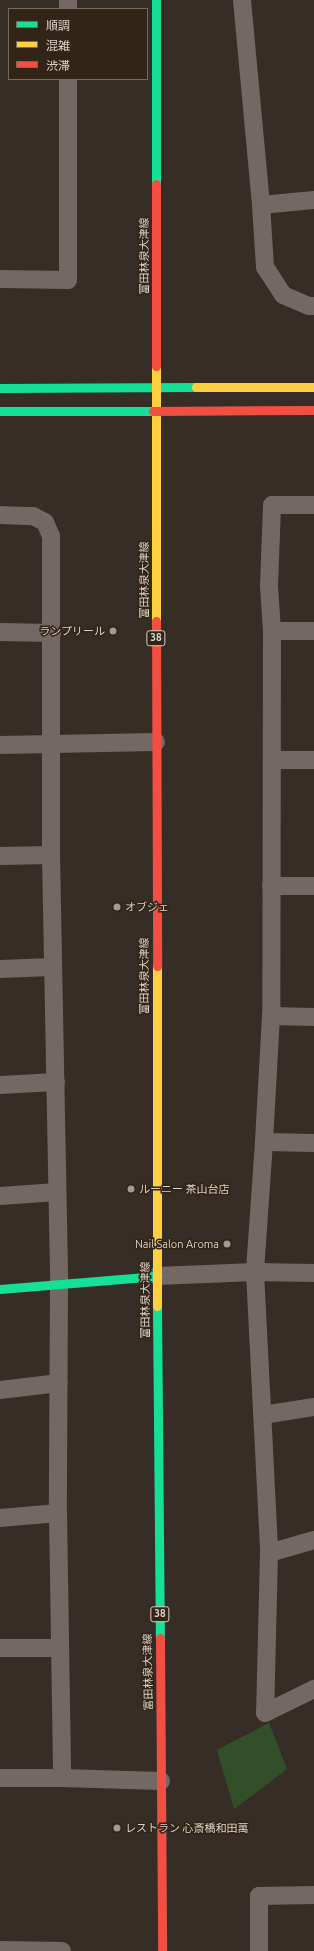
<!DOCTYPE html>
<html>
<head>
<meta charset="utf-8">
<style>
  body { margin:0 }
  #map { position:relative; width:314px; height:1951px; overflow:hidden; background:#362e26; font-family:Ubuntu,"Noto Sans JP",sans-serif }
  div>[style] { position:absolute }
  .green>* { inset:0; background:#334f2a }
  .street>* { height:18px; margin:-9px; padding:0 9px; transform-origin:9px; border-radius:9px; background:#746864 }
  .fast>* { height:9px; margin:-4.5px; padding:0 4.5px; transform-origin:4.5px; border-radius:4.5px; background:#16e098 }
  .slow>* { height:9px; margin:-4.5px; padding:0 4.5px; transform-origin:4.5px; border-radius:4.5px; background:#ffcf43 }
  .jam>* { height:9px; margin:-4.5px; padding:0 4.5px; transform-origin:4.5px; border-radius:4.5px; background:#f24e42 }
  .dots>* { width:11px; height:11px; translate:-50% -50%; box-sizing:border-box; border:2px solid #322416; border-radius:50% }
  span { translate:-50% -50%; white-space:nowrap; text-align:center; line-height:1.15; -webkit-text-stroke:3px #322416; paint-order:stroke }
  .shield-label span { padding:1px 3px; background:#322416; border:1px solid; border-radius:3px; -webkit-text-stroke-width:0 }
  .shield-label { font-size:10px; color:#dcd3ca; font-weight:700 }
  .street-label { font-size:11px; color:#dcd3ca }
  .poi-label { font-size:11px; color:#dcd3ca }
  .right { translate:-100% -50%; text-align:right }
  .left { translate:0 -50%; text-align:left }
  .legend { position:absolute; left:8px; top:8px; width:140px; height:72px; box-sizing:border-box; background:#322416; border:1px solid #766a5e; margin:0; padding:5px 7px; list-style:none; font-size:12px; color:#dcd3ca }
  .legend li { display:flex; align-items:center; gap:8px; height:20px }
  .legend b { width:20px; border:1px solid #766a5e }
</style>
</head>
<body>
<div id="map">
  <div class="green">
    <div style="clip-path:polygon(269px 1723px,287px 1769px,234px 1809px,217px 1750px)"></div>
  </div>
  <div class="street">
    <div style="left:68px;top:0;width:9px;rotate:90deg"></div>
    <div style="left:242px;top:0;width:206px;rotate:84.7deg"></div>
    <div style="left:261px;top:205px;width:62px;rotate:86.3deg"></div>
    <div style="left:265px;top:267px;width:33px;rotate:57deg"></div>
    <div style="left:283px;top:295px;width:28px;rotate:23deg"></div>
    <div style="left:309px;top:306px;width:5px"></div>
    <div style="left:261px;top:205px;width:53px;rotate:-5.4deg"></div>
    <div style="left:0;top:279px;width:68px;rotate:0.8deg"></div>
    <div style="left:68px;top:280px;width:201px;rotate:-90deg"></div>
    <div style="left:314px;top:505px;width:42px;rotate:180deg"></div>
    <div style="left:272px;top:505px;width:81px;rotate:92.1deg"></div>
    <div style="left:269px;top:586px;width:45px;rotate:86.2deg"></div>
    <div style="left:272px;top:631px;width:385px;rotate:90.1deg"></div>
    <div style="left:271px;top:1016px;width:126px;rotate:93.2deg"></div>
    <div style="left:264px;top:1142px;width:130px;rotate:94deg"></div>
    <div style="left:255px;top:1272px;width:281px;rotate:87.1deg"></div>
    <div style="left:269px;top:1553px;width:160px;rotate:91.4deg"></div>
    <div style="left:265px;top:1713px;width:55px;rotate:-26.1deg"></div>
    <div style="left:0;top:515px;width:33px;rotate:2deg"></div>
    <div style="left:33px;top:516px;width:13px;rotate:27deg"></div>
    <div style="left:45px;top:522px;width:15px;rotate:67deg"></div>
    <div style="left:51px;top:536px;width:319px;rotate:90deg"></div>
    <div style="left:51px;top:855px;width:429px;rotate:88.9deg"></div>
    <div style="left:59px;top:1284px;width:229px;rotate:90.3deg"></div>
    <div style="left:58px;top:1513px;width:265px;rotate:89.1deg"></div>
    <div style="left:272px;top:631px;width:42px"></div>
    <div style="left:0;top:632px;width:52px;rotate:1.1deg"></div>
    <div style="left:0;top:745px;width:156px;rotate:-1.1deg"></div>
    <div style="left:272px;top:760px;width:42px"></div>
    <div style="left:0;top:856px;width:51px;rotate:-1.1deg"></div>
    <div style="left:271px;top:886px;width:43px"></div>
    <div style="left:0;top:969px;width:53px;rotate:-2.2deg"></div>
    <div style="left:271px;top:1016px;width:43px;rotate:1.3deg"></div>
    <div style="left:0;top:1085px;width:56px;rotate:-3.1deg"></div>
    <div style="left:264px;top:1142px;width:50px;rotate:1.1deg"></div>
    <div style="left:0;top:1196px;width:57px;rotate:-4deg"></div>
    <div style="left:157px;top:1276px;width:98px;rotate:-2.3deg"></div>
    <div style="left:255px;top:1272px;width:59px;rotate:1deg"></div>
    <div style="left:0;top:1390px;width:59px;rotate:-6.8deg"></div>
    <div style="left:263px;top:1415px;width:52px;rotate:-8.9deg"></div>
    <div style="left:0;top:1518px;width:58px;rotate:-4.9deg"></div>
    <div style="left:269px;top:1553px;width:47px;rotate:-16.1deg"></div>
    <div style="left:0;top:1648px;width:59px"></div>
    <div style="left:0;top:1778px;width:62px"></div>
    <div style="left:62px;top:1778px;width:99px;rotate:1.7deg"></div>
    <div style="left:0;top:1950px;width:62px;rotate:0.9deg"></div>
    <div style="left:259px;top:1951px;width:55px;rotate:-90deg"></div>
    <div style="left:259px;top:1896px;width:55px;rotate:-1deg"></div>
  </div>
  <div class="fast">
    <div style="left:156px;top:0;width:184px;rotate:90deg"></div>
    <div style="left:0;top:388px;width:196px;rotate:-0.3deg"></div>
    <div style="left:0;top:411px;width:153px"></div>
    <div style="left:0;top:1289px;width:158px;rotate:-4.7deg"></div>
    <div style="left:157px;top:1306px;width:332px;rotate:89.5deg"></div>
  </div>
  <div class="slow">
    <div style="left:156px;top:366px;width:255px;rotate:90deg"></div>
    <div style="left:196px;top:387px;width:118px"></div>
    <div style="left:157px;top:966px;width:340px;rotate:90deg"></div>
  </div>
  <div class="jam">
    <div style="left:156px;top:184px;width:182px;rotate:90deg"></div>
    <div style="left:153px;top:411px;width:161px;rotate:-0.4deg"></div>
    <div style="left:156px;top:621px;width:345px;rotate:89.8deg"></div>
    <div style="left:160px;top:1638px;width:313px;rotate:89.6deg"></div>
  </div>
  <div class="dots">
    <div style="left:113px;top:631px;background:#a29991"></div>
    <div style="left:117px;top:907px;background:#a29991"></div>
    <div style="left:131px;top:1189px;background:#a29991"></div>
    <div style="left:227px;top:1244px;background:#a29991"></div>
    <div style="left:117px;top:1828px;background:#a29991"></div>
  </div>
  <div class="shield-label">
    <span style="left:156px;top:638px">38</span>
    <span style="left:160px;top:1614px">38</span>
  </div>
  <div class="street-label">
    <span style="left:144px;top:256px;rotate:-90deg">富田林泉大津線</span>
    <span style="left:144px;top:580px;rotate:-90deg">富田林泉大津線</span>
    <span style="left:144px;top:976px;rotate:-90deg">富田林泉大津線</span>
    <span style="left:145px;top:1300px;rotate:-90deg">富田林泉大津線</span>
    <span style="left:148px;top:1672px;rotate:-91deg">富田林泉大津線</span>
  </div>
  <div class="poi-label">
    <span class="right" style="left:105px;top:631px">ランプリール</span>
    <span class="left" style="left:125px;top:907px">オブジェ</span>
    <span class="left" style="left:139px;top:1189px">ルーニー 茶山台店</span>
    <span class="right" style="left:219px;top:1244px">Nail Salon Aroma</span>
    <span class="left" style="left:125px;top:1828px">レストラン 心斎橋和田萬</span>
  </div>
  <ul class="legend">
  <li><b style="height:5px;background:#16e098"></b>順調</li>
  <li><b style="height:5px;background:#ffcf43"></b>混雑</li>
  <li><b style="height:5px;background:#f24e42"></b>渋滞</li>
  </ul>
</div>
</body>
</html>
